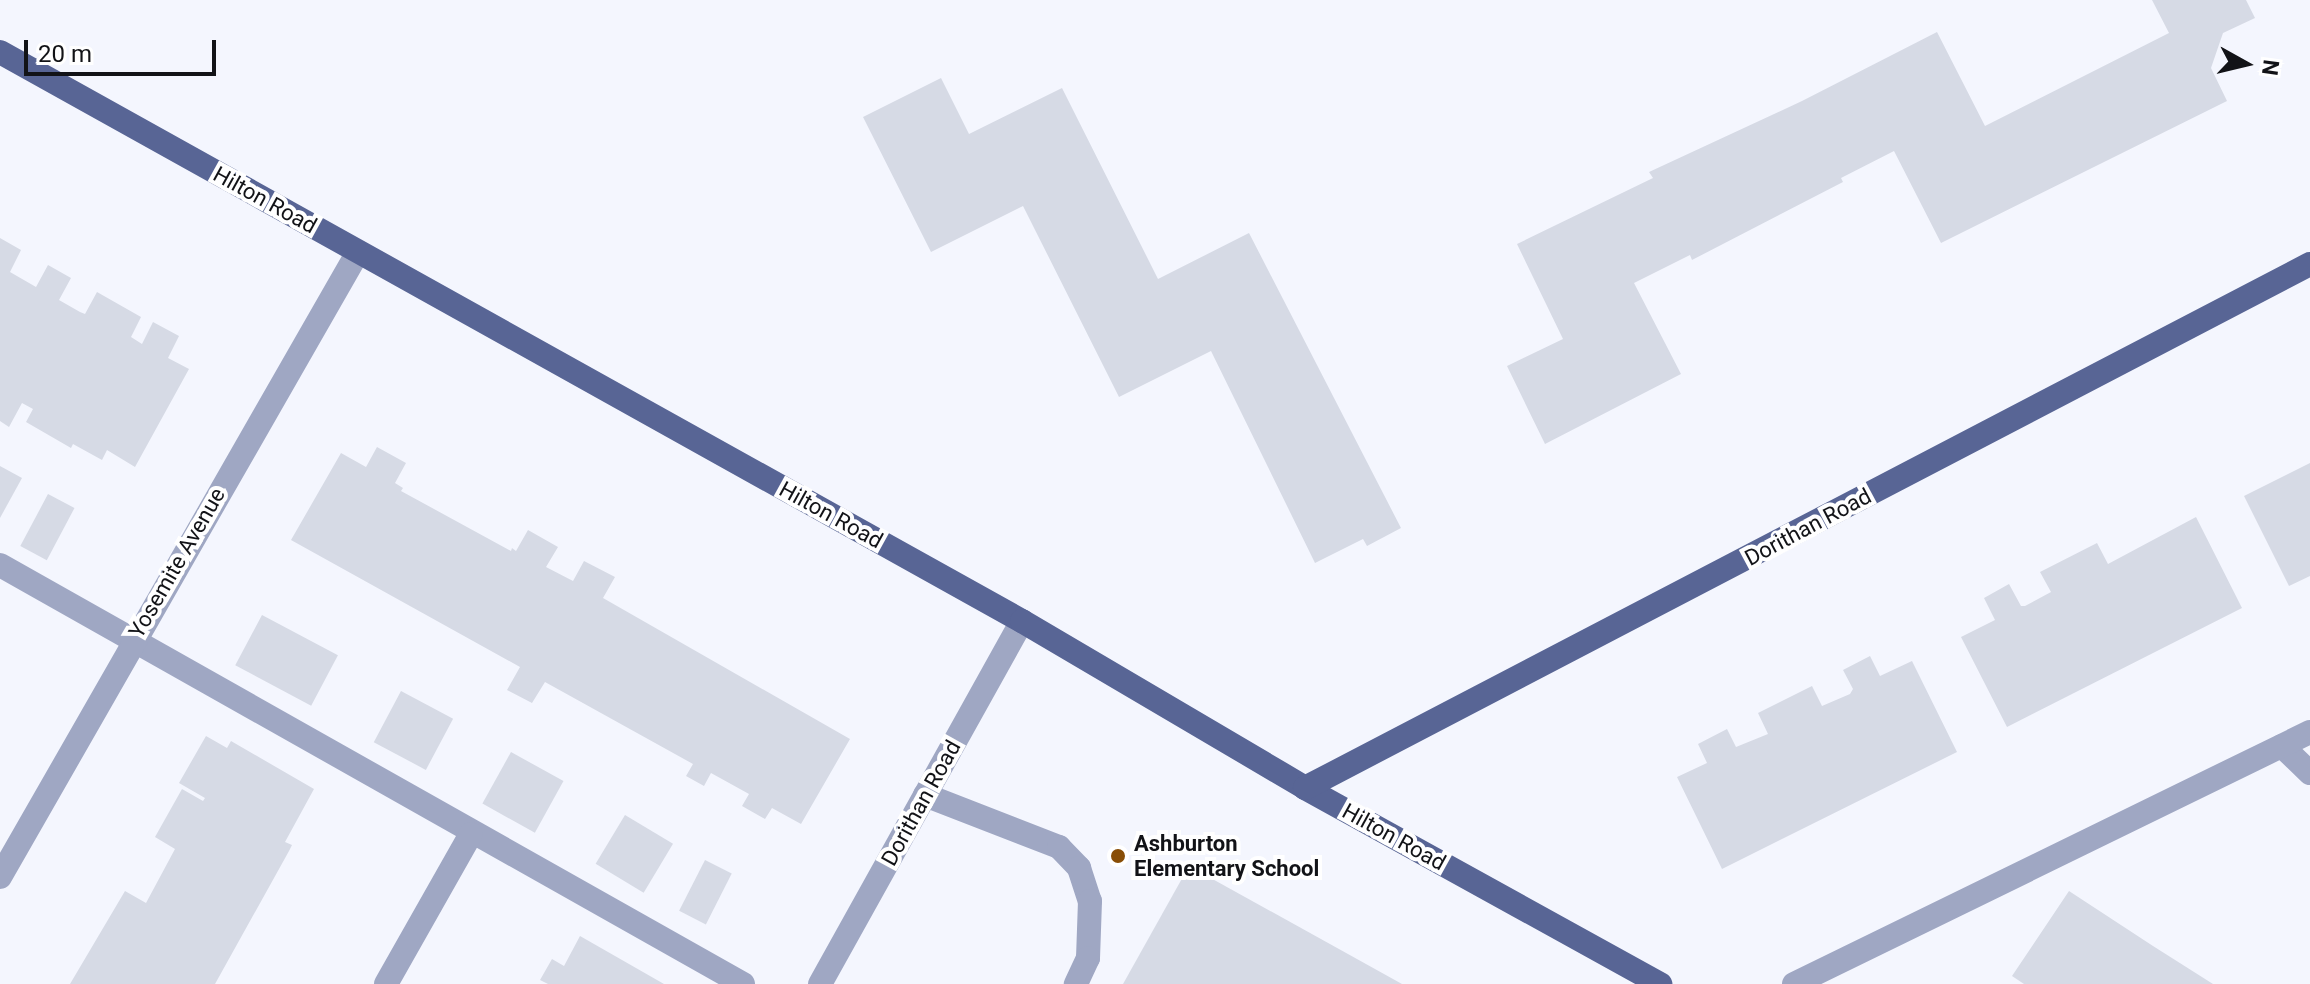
<!DOCTYPE html>
<html>
<head>
<meta charset="utf-8">
<style>
  body { margin:0 }
  #map { position:relative; width:2310px; height:984px; overflow:hidden; background:#f4f6fe; font-family:Roboto,sans-serif }
  div>[style] { position:absolute }
  .building>* { inset:0; background:#d6dae5; transform-origin:0 0 }
  .service>* { height:24px; margin:-12px; padding:0 12px; transform-origin:12px; border-radius:12px; background:#9fa7c3 }
  .minor>* { height:24px; margin:-12px; padding:0 12px; transform-origin:12px; border-radius:12px; background:#9fa7c3 }
  .primary>* { height:24px; margin:-12px; padding:0 12px; transform-origin:12px; border-radius:12px; background:#586595 }
  .dots>* { width:22px; height:22px; translate:-50% -50%; box-sizing:border-box; border:4px solid #fff; border-radius:50% }
  span { translate:-50% -50%; white-space:nowrap; text-align:center; line-height:1.15; -webkit-text-stroke:8px #fff; paint-order:stroke }
  .street-label { font-size:22px; color:#121317 }
  .poi-label { font-size:22px; color:#121317; font-weight:700 }
  .left { translate:0 -50%; text-align:left }
  .north { position:absolute; left:2206px; top:24px; width:80px; height:80px; -webkit-text-stroke:6px #fff; paint-order:stroke; rotate:98deg; font-size:22px; font-weight:700; line-height:32px; text-align:center; color:#121317 }
  .north::after { content:''; display:block; margin:auto; width:28px; height:36px; background:#121317; clip-path:polygon(50% 0,100% 100%,50% 72%,0 100%) }
  .scale { position:absolute; left:24px; top:40px; width:192px; height:36px; box-sizing:border-box; border:4px solid #121317; border-top:0; padding-left:10px; font-size:24px; line-height:28px; white-space:nowrap; color:#121317; -webkit-text-stroke:6px #fff; paint-order:stroke }
</style>
</head>
<body>
<div id="map">
  <div class="building">
    <div style="clip-path:polygon(2152px 0,2246px 0,2255px 18px,2223px 33px,2211px 68px,2227px 101px,1941px 243px,1894px 151px,1841px 178px,1843px 182px,1692px 260px,1690px 255px,1634px 283px,1681px 374px,1545px 444px,1507px 366px,1563px 339px,1517px 244px,1653px 178px,1649px 172px,1802px 101px,1937px 32px,1985px 126px,2169px 33px)"></div>
    <div style="clip-path:polygon(941px 78px,969px 134px,1062px 88px,1158px 279px,1249px 233px,1401px 528px,1367px 546px,1363px 539px,1315px 563px,1211px 351px,1119px 397px,1023px 206px,931px 252px,863px 117px)"></div>
    <div style="clip-path:polygon(0 238px,21px 250px,10px 272px,36px 287px,48px 265px,71px 278px,59px 300px,80px 312px,85px 314px,97px 292px,141px 317px,131px 337px,142px 344px,153px 322px,179px 336px,168px 358px,189px 369px,135px 467px,107px 450px,102px 460px,73px 444px,71px 448px,26px 422px,33px 409px,22px 403px,9px 427px,0 421px)"></div>
    <div style="clip-path:polygon(377px 447px,406px 463px,395px 483px,403px 488px,401px 491px,511px 551px,512px 548px,516px 551px,528px 530px,558px 547px,546px 567px,573px 581px,584px 561px,615px 577px,603px 598px,850px 739px,801px 824px,772px 808px,765px 819px,742px 806px,749px 794px,711px 773px,704px 786px,686px 776px,693px 764px,545px 682px,532px 703px,507px 690px,520px 667px,291px 540px,341px 453px,366px 467px)"></div>
    <div style="clip-path:polygon(2310px 463px,2310px 576px,2289px 586px,2244px 496px)"></div>
    <div style="clip-path:polygon(0 466px,22px 478px,0 518px)"></div>
    <div style="left:48px;top:494px;width:30px;height:59px;rotate:28deg"></div>
    <div style="clip-path:polygon(2196px 517px,2242px 608px,2007px 727px,1961px 637px,1995px 620px,1984px 598px,2009px 584px,2021px 606px,2025px 606px,2051px 592px,2040px 572px,2097px 543px,2108px 564px)"></div>
    <div style="left:262px;top:615px;width:86px;height:57px;rotate:28deg"></div>
    <div style="clip-path:polygon(1870px 656px,1880px 676px,1912px 661px,1957px 752px,1722px 869px,1677px 777px,1707px 763px,1698px 744px,1727px 729px,1736px 747px,1768px 734px,1758px 713px,1812px 686px,1822px 706px,1850px 694px,1853px 689px,1843px 670px)"></div>
    <div style="left:401px;top:691px;width:59px;height:58px;rotate:28deg"></div>
    <div style="clip-path:polygon(206px 736px,227px 748px,231px 741px,314px 789px,285px 842px,292px 845px,289px 851px,215px 984px,70px 984px,125px 891px,146px 903px,175px 849px,155px 837px,182px 789px,203px 801px,205px 798px,179px 783px)"></div>
    <div style="left:511px;top:752px;width:60px;height:59px;rotate:29deg"></div>
    <div style="left:625px;top:815px;width:56px;height:57px;rotate:31deg"></div>
    <div style="left:705px;top:860px;width:30px;height:57px;rotate:27deg"></div>
    <div style="clip-path:polygon(1189px 866px,1402px 984px,1123px 984px)"></div>
    <div style="clip-path:polygon(2069px 891px,2153px 946px,2213px 984px,2024px 984px,2012px 976px)"></div>
    <div style="clip-path:polygon(580px 936px,664px 984px,548px 984px,540px 980px,552px 959px,564px 966px)"></div>
  </div>
  <div class="service">
    <div style="left:0;top:565px;width:853px;rotate:29.42deg"></div>
    <div style="left:2282px;top:746px;width:39px;rotate:44deg"></div>
    <div style="left:925px;top:795px;width:144px;rotate:21.2deg"></div>
    <div style="left:1059px;top:847px;width:29px;rotate:46deg"></div>
    <div style="left:1079px;top:868px;width:35px;rotate:72deg"></div>
    <div style="left:1090px;top:901px;width:57px;rotate:92deg"></div>
    <div style="left:1088px;top:958px;width:29px;rotate:115deg"></div>
    <div style="left:386px;top:984px;width:172px;rotate:-60.5deg"></div>
    <div style="left:1794px;top:984px;width:574px;rotate:-26.03deg"></div>
  </div>
  <div class="minor">
    <div style="left:0;top:877px;width:720px;rotate:-60.2deg"></div>
    <div style="left:820px;top:984px;width:415px;rotate:-60.9deg"></div>
  </div>
  <div class="primary">
    <div style="left:0;top:52px;width:1170px;rotate:29.11deg"></div>
    <div style="left:1022px;top:621px;width:329px;rotate:30.5deg"></div>
    <div style="left:1305px;top:788px;width:406px;rotate:28.9deg"></div>
    <div style="left:1305px;top:788px;width:1133px;rotate:-27.54deg"></div>
  </div>
  <div class="dots">
    <div style="left:1118px;top:856px;background:#884d06"></div>
  </div>
  <div class="street-label">
    <span style="left:265px;top:200px;rotate:29deg">Hilton Road</span>
    <span style="left:831px;top:515px;rotate:29deg">Hilton Road</span>
    <span style="left:1808px;top:527px;rotate:-28deg">Dorithan Road</span>
    <span style="left:177px;top:563px;rotate:-60deg">Yosemite Avenue</span>
    <span style="left:921px;top:803px;rotate:-61deg">Dorithan Road</span>
    <span style="left:1394px;top:837px;rotate:29deg">Hilton Road</span>
  </div>
  <div class="poi-label">
    <span class="left" style="left:1134px;top:856px">Ashburton<br>Elementary School</span>
  </div>
  <div class="north">N</div>
  <div class="scale">20 m</div>
</div>
</body>
</html>
